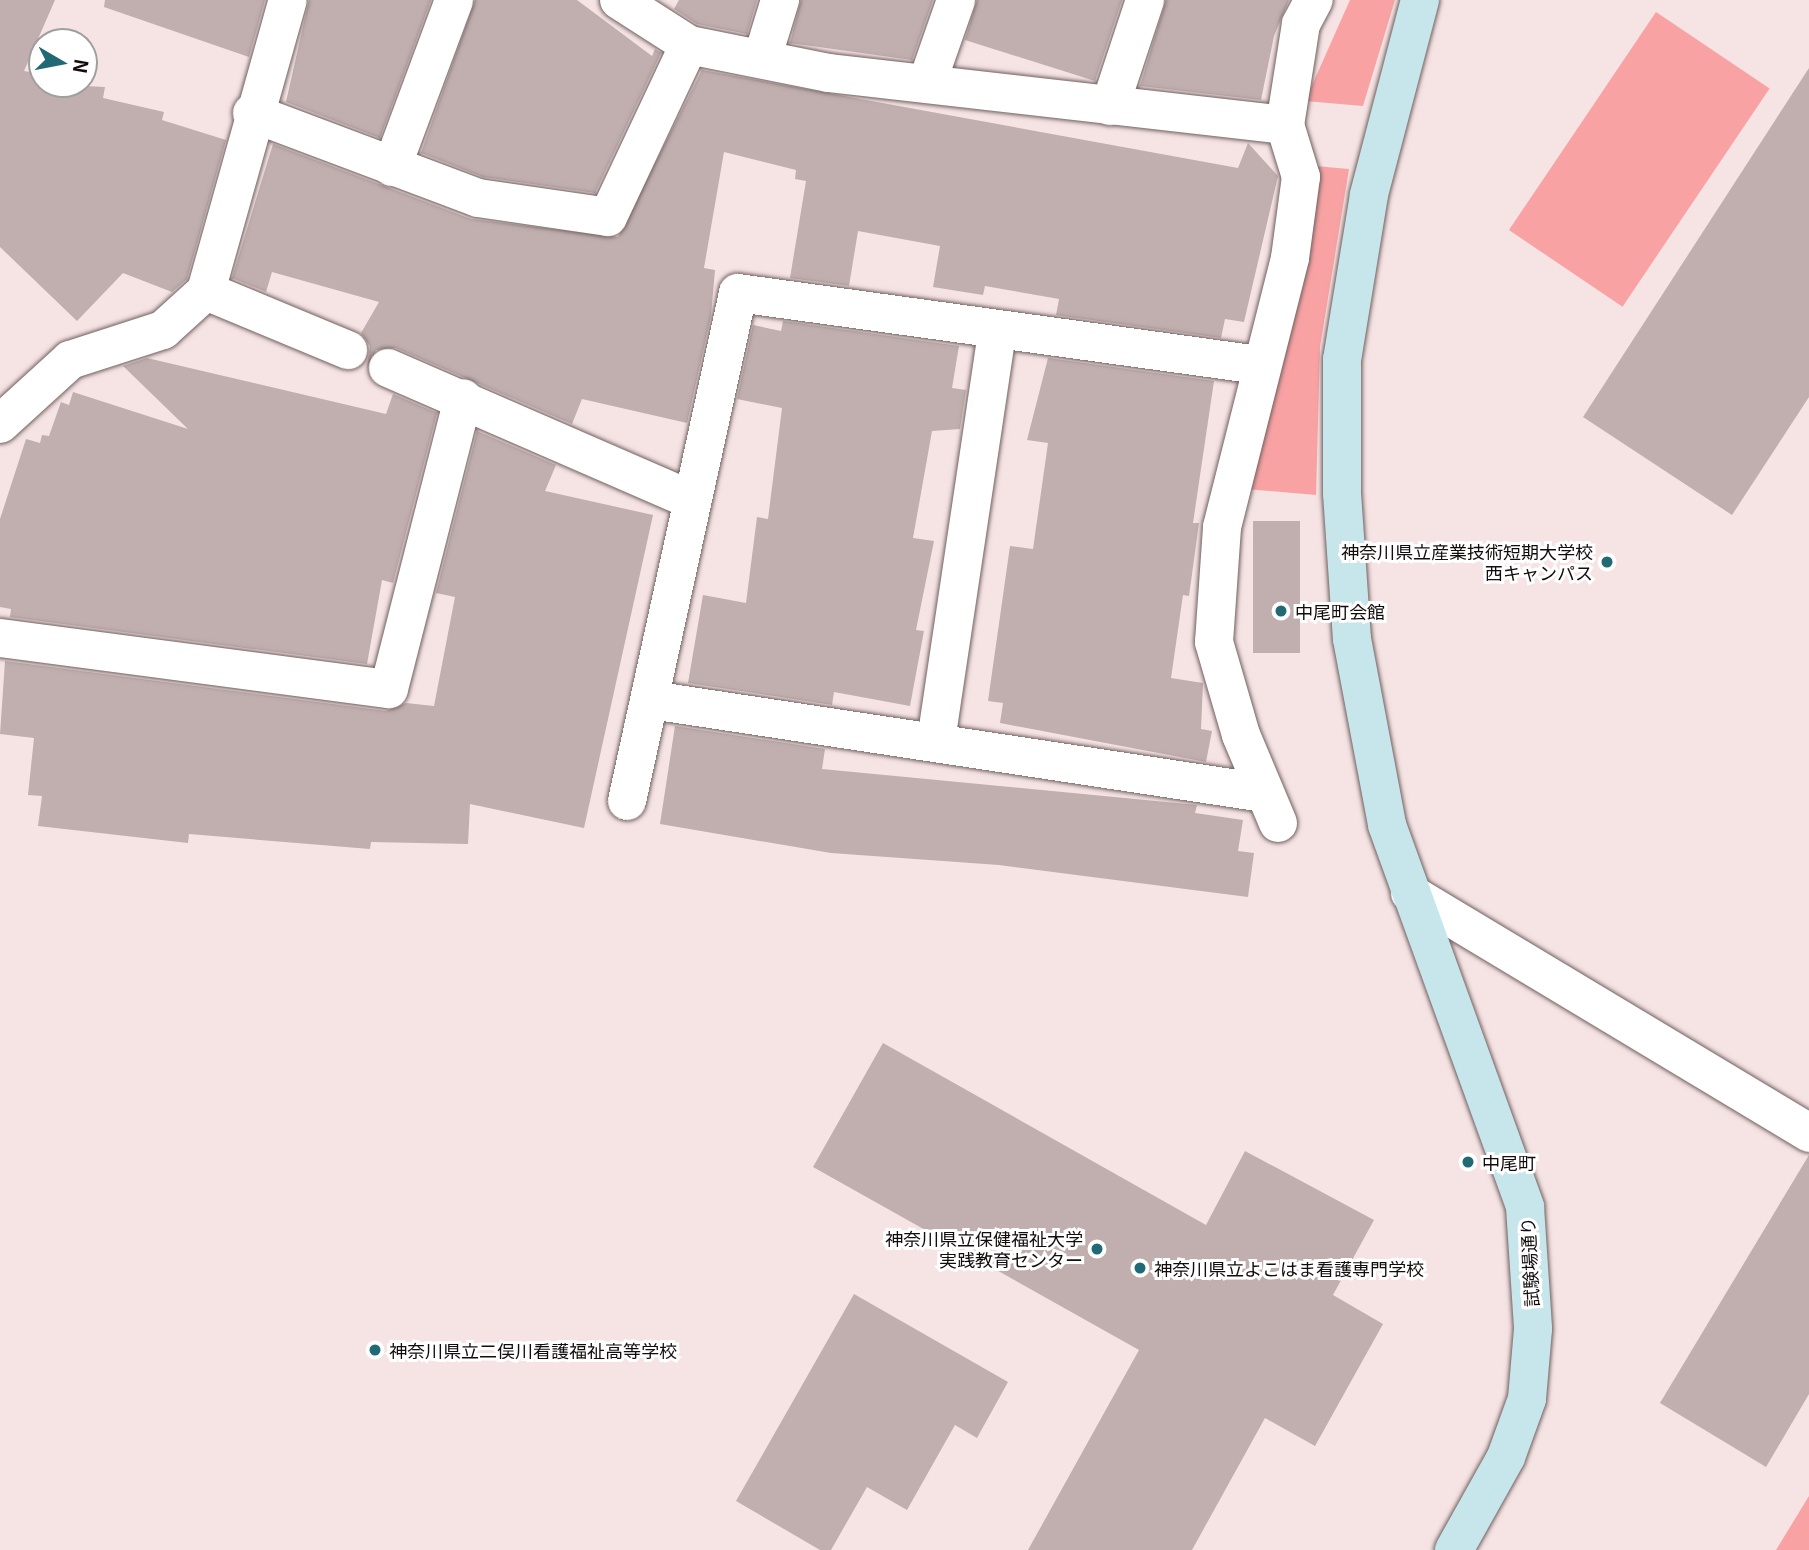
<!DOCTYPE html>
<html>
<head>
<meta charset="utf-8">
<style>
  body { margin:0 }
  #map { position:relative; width:1809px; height:1550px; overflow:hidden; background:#f6e3e3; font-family:Georgia,"Noto Sans JP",serif }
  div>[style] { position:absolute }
  .green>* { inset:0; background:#f9a2a4; transform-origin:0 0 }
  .building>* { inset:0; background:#c0afae; transform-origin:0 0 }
  .roads { filter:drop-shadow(0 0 2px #706060) drop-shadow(0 0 2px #706060) }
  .street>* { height:38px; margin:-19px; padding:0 19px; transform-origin:19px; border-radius:19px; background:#fff }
  .secondary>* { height:38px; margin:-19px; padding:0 19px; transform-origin:19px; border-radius:19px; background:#c7e6ec }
  .dots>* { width:19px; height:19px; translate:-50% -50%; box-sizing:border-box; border:4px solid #fff; border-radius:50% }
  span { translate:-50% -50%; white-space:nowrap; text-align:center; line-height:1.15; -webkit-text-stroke:6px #fff; paint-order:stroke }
  .poi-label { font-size:18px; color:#120c0c }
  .right { translate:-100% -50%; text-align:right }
  .left { translate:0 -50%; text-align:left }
  .street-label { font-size:18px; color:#120c0c }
  .north { position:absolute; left:28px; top:28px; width:70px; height:70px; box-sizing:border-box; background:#fff; border:2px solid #a09e9e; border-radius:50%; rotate:100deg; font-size:19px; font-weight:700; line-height:28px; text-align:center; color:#120c0c }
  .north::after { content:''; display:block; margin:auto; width:24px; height:32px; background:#206975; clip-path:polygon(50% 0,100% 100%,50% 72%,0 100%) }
</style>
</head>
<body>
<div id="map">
  <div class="green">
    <div style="clip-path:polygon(1350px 0,1395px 0,1363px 106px,1305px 101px)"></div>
    <div style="left:1656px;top:12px;width:137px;height:263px;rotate:34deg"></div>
    <div style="clip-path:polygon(1315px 166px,1349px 169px,1320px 347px,1316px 495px,1246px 489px)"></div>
    <div style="clip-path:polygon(1809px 1496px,1809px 1550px,1776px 1550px)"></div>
  </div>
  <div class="building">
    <div style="clip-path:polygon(0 0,55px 0,24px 71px,42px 74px,42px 84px,105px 87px,103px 98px,164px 112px,162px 120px,226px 140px,187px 279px,172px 292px,123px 273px,77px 321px,0 247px)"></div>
    <div style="clip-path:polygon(105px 0,265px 0,249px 57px,104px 7px)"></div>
    <div style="clip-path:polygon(309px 0,431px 0,380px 138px,286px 102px)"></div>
    <div style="clip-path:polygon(475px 0,577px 0,652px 56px,655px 49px,661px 53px,595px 193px,483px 177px,421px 153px)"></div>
    <div style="clip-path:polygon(679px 0,757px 0,747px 34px,697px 24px,674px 9px)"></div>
    <div style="clip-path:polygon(801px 0,933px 0,912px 60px,790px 43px)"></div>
    <div style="clip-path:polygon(977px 0,1122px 0,1095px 81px,965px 40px)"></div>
    <div style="clip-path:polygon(1166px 0,1289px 0,1274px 36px,1261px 100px,1140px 86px)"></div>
    <div style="clip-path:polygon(1809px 68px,1809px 397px,1732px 515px,1583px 417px)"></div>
    <div style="clip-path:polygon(702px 70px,1238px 168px,1248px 143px,1278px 176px,1244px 322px,1225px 319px,1221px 338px,1056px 315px,1059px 299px,985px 286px,983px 295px,933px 287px,940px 246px,858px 231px,849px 286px,790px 278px,806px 181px,795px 179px,796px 170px,724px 152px,704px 268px,715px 270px,711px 316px,687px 423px,582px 399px,572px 424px,396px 348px,376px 350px,367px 368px,370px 346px,361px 333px,379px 302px,272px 272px,266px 292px,232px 278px,273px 144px,471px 219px,618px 237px)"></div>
    <div style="clip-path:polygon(783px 321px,959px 346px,952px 388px,966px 390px,960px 429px,932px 431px,913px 538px,934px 541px,916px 630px,924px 631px,910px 706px,834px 692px,832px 705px,688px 683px,703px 595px,746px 603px,757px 517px,768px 519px,782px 408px,737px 399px,753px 325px,781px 331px)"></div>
    <div style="clip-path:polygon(147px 358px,386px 414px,393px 394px,437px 413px,393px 583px,382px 580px,367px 664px,10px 617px,11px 609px,0 607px,0 519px,26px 439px,40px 443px,42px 435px,49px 436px,61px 402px,69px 405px,73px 392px,188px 429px,123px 366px)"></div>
    <div style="clip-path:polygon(1048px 358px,1214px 381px,1193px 523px,1199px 523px,1189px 596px,1183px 595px,1171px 678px,1203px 683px,1201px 729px,1212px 731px,1206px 762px,1000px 723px,1003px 703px,988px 701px,1010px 546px,1033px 549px,1048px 443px,1027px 440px)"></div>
    <div style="clip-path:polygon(477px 431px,556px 465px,545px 491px,653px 515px,584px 828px,470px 804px,468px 844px,371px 842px,370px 849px,189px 834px,188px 843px,38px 826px,42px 796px,28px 795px,34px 738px,0 734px,5px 661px,386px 711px,406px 703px,434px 706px,455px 597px,436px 593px)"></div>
    <div style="left:1253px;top:521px;width:47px;height:132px"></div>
    <div style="clip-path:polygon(675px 726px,825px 749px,822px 769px,1197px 805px,1195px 813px,1243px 820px,1238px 851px,1254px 853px,1248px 897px,999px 865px,831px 853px,660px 824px)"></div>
    <div style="clip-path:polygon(883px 1043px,1206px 1225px,1245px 1151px,1374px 1220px,1333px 1295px,1383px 1324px,1315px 1446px,1265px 1418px,1192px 1550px,1028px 1550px,1139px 1350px,813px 1167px)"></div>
    <div style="clip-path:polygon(1809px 1155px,1809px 1394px,1766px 1467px,1660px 1403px)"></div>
    <div style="clip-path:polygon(854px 1294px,1008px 1382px,977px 1438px,955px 1425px,907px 1510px,867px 1487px,831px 1550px,820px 1550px,736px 1501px)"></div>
  </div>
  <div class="roads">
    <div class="street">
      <div style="left:619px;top:0;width:83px;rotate:32.7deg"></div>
      <div style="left:689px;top:45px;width:143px;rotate:11.3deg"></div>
      <div style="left:829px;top:73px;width:459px;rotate:6.5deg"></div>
      <div style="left:762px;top:59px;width:62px;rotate:-73deg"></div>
      <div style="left:927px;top:83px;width:88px;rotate:-70.7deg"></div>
      <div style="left:1110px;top:106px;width:112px;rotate:-71.7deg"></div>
      <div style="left:252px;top:113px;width:241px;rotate:20.6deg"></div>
      <div style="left:478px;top:198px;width:131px;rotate:8.3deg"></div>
      <div style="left:608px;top:217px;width:190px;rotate:-64.8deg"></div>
      <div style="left:392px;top:167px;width:178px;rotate:-69.6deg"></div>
      <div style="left:206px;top:291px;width:154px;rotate:22.6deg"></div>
      <div style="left:388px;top:368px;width:331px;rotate:23.5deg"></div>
      <div style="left:0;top:424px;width:95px;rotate:-42.4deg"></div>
      <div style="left:70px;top:360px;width:98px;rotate:-17.9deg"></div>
      <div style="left:163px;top:330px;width:58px;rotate:-42.2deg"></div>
      <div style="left:206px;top:291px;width:302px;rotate:-74.3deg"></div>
      <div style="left:0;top:638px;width:392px;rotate:7.5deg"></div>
      <div style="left:389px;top:689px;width:300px;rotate:-75.7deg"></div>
      <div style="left:651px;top:700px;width:620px;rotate:8.63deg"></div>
      <div style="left:936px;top:741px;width:415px;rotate:-81.5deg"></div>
      <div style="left:627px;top:801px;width:520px;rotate:-77.67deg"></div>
      <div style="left:738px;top:293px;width:526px;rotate:7.87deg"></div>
      <div style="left:1278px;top:823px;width:95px;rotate:-112.8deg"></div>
      <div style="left:1241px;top:735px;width:97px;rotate:-106.2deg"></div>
      <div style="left:1214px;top:642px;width:115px;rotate:-86deg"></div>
      <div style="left:1222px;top:527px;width:277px;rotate:-75.8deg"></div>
      <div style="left:1290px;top:258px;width:82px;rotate:-82.3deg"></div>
      <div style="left:1301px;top:177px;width:54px;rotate:-107.1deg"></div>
      <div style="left:1285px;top:125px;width:102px;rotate:-81deg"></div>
      <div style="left:1301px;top:24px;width:27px;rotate:-62deg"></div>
      <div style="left:1410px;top:893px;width:466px;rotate:31deg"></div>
    </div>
    <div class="secondary">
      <div style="left:1420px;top:0;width:202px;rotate:104.7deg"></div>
      <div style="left:1369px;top:195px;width:166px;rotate:99.3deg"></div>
      <div style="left:1342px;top:359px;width:134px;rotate:90deg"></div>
      <div style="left:1342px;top:493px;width:146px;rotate:86.1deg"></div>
      <div style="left:1352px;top:639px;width:189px;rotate:79.3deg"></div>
      <div style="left:1387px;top:825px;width:406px;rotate:70.1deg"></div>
      <div style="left:1525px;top:1207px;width:122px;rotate:86.2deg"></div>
      <div style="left:1533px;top:1329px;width:70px;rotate:94.9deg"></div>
      <div style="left:1527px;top:1399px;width:62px;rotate:109.9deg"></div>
      <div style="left:1506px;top:1457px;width:107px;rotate:119.2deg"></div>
    </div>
  </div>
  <div class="dots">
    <div style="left:1607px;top:562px;background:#206975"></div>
    <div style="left:1281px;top:611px;background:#206975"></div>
    <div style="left:1468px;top:1162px;background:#206975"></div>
    <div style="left:1097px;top:1249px;background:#206975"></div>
    <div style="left:1140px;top:1268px;background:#206975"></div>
    <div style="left:375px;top:1350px;background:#206975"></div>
  </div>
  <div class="poi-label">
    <span class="right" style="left:1593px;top:562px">神奈川県立産業技術短期大学校<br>西キャンパス</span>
    <span class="left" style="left:1295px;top:611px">中尾町会館</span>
    <span class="left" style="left:1482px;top:1162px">中尾町</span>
    <span class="right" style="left:1083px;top:1249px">神奈川県立保健福祉大学<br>実践教育センター</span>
    <span class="left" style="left:1154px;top:1268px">神奈川県立よこはま看護専門学校</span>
    <span class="left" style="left:389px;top:1350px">神奈川県立二俣川看護福祉高等学校</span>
  </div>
  <div class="street-label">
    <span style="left:1529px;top:1262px;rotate:-93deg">試験場通り</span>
  </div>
  <div class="north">N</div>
</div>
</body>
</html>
